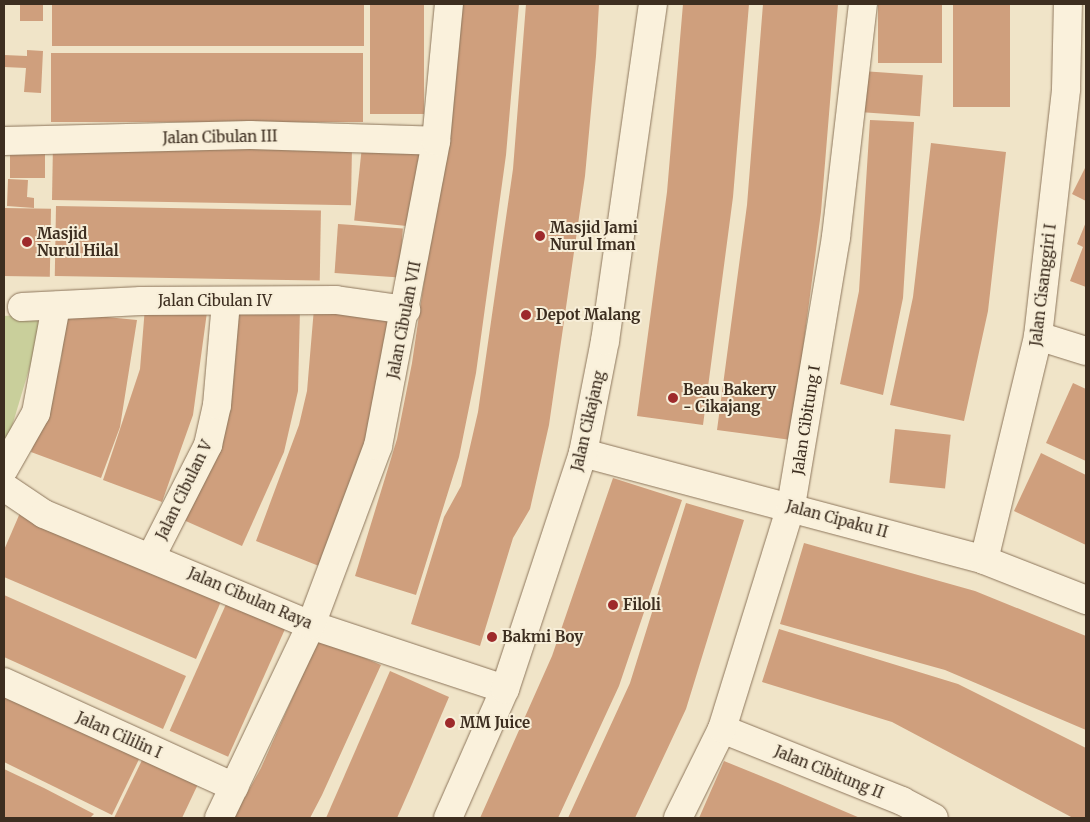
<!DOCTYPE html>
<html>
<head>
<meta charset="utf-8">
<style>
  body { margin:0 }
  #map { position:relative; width:1090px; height:822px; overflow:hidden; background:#f0e4c8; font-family:Merriweather,serif }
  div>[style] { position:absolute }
  .green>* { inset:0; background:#c9cf9b }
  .building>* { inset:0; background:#cf9f7d; transform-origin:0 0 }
  .roads { filter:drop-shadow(0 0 1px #8d765c) drop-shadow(0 0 1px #8d765c) }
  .street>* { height:28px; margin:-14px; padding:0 14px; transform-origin:14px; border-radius:14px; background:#faf1dc }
  .secondary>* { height:28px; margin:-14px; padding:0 14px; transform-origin:14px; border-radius:14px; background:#faf1dc }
  .dots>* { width:14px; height:14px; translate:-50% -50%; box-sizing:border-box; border:2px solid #f7eed8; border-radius:50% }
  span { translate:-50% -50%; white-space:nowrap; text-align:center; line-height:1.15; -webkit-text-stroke:4px #f7eed8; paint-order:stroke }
  .street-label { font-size:15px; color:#3d2e20 }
  .poi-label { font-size:15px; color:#3d2e20; font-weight:700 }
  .left { translate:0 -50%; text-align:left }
  .frame { position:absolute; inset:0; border:5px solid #3d2e20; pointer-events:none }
</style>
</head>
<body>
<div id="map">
  <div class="green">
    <div style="clip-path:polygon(31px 314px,42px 326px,4px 453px,4px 316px)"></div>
  </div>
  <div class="building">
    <div style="left:20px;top:4px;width:23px;height:17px"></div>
    <div style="left:52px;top:4px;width:312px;height:42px"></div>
    <div style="left:370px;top:4px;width:54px;height:110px"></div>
    <div style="clip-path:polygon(455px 4px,519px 4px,506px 155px,476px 373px,459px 457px,416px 595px,355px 576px,397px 439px,412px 363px,431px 234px)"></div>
    <div style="clip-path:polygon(526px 4px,599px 4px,596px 56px,585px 176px,549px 425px,530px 509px,513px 538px,480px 646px,411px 624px,444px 517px,461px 486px,478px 412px,513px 169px)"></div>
    <div style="clip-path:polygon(683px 4px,749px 4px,733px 197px,703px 425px,637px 416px,667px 192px)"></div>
    <div style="clip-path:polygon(763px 4px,838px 4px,821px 212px,791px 440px,717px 430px,747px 205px)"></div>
    <div style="left:878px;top:4px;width:64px;height:59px"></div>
    <div style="left:953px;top:4px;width:57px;height:103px"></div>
    <div style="clip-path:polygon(27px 50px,43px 51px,41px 93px,24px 92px,26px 68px,4px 67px,4px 55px,27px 56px)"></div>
    <div style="left:51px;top:53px;width:312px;height:69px"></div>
    <div style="left:862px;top:71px;width:61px;height:41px;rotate:4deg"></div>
    <div style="clip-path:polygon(870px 120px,914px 122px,903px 298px,883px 395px,840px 384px,859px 291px)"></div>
    <div style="left:53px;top:143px;width:299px;height:57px;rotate:1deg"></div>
    <div style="clip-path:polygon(931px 143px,1006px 152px,988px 311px,964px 421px,890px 405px,913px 297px)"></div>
    <div style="left:10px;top:145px;width:35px;height:33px"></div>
    <div style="left:362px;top:146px;width:60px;height:75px;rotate:6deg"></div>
    <div style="clip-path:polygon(1086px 166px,1086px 201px,1072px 194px)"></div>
    <div style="clip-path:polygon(8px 179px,28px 180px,27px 197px,34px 198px,34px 208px,7px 206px)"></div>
    <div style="left:56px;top:206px;width:265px;height:70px;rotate:1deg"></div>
    <div style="left:4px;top:208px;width:47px;height:68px;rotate:1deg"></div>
    <div style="clip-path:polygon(1086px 222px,1086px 287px,1070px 281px,1083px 247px,1077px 244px)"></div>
    <div style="left:338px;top:224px;width:65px;height:49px;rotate:4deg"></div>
    <div style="clip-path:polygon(145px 307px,207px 312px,193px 415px,162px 502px,103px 480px,140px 369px)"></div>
    <div style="clip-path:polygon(234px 308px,300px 309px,298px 391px,284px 452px,242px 546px,179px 518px)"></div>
    <div style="clip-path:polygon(314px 308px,389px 313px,374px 447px,329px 570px,256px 541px,299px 425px,307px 391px)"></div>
    <div style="clip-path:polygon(66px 313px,137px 320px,120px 427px,101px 478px,31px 452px,61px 360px)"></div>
    <div style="clip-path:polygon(1073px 383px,1086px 389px,1086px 461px,1046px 443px)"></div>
    <div style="left:895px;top:429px;width:56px;height:54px;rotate:6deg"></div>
    <div style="clip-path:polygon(1041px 453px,1086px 475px,1086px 545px,1014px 511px)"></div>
    <div style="clip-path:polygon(613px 478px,682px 500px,619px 686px,558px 818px,480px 818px,552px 656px)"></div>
    <div style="clip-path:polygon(686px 503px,744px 520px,686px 709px,635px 818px,568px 818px,630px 683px)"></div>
    <div style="clip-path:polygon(20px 513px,222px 599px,196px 659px,4px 577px,4px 550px)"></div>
    <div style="clip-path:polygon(804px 543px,975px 591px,1086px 636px,1086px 730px,945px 670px,780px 624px)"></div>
    <div style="clip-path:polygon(4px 595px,186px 676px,163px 729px,4px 657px)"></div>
    <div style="left:227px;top:602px;width:64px;height:141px;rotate:24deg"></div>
    <div style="clip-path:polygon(779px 629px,958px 684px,1086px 748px,1086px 818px,1073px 818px,892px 722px,762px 682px)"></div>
    <div style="clip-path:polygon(319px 638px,381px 665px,322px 795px,310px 818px,233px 818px,261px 768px)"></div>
    <div style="clip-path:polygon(390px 671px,449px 697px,412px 784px,397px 818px,326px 818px)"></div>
    <div style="clip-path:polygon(4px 687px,142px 753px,112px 815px,4px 762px)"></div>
    <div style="clip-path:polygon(144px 756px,199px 782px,182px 818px,114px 818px)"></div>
    <div style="clip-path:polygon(724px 761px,778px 783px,860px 818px,699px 818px)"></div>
    <div style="clip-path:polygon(4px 769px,44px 788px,94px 814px,90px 818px,4px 818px)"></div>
  </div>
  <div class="roads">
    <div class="street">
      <div style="left:4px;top:141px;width:246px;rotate:-1.4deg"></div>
      <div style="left:250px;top:135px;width:186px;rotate:1.8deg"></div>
      <div style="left:22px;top:307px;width:119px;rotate:-2.9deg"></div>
      <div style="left:141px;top:301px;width:195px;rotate:-0.3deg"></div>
      <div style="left:336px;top:300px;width:71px;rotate:8.1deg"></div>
      <div style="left:1038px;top:336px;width:50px;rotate:17.4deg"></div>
      <div style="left:583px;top:453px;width:415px;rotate:14.9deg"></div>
      <div style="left:984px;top:560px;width:110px;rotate:21.4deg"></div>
      <div style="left:4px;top:469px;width:64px;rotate:-60.3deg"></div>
      <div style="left:36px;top:413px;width:109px;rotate:-79.4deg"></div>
      <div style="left:4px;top:487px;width:48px;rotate:34deg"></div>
      <div style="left:44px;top:514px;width:289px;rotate:22.6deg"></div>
      <div style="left:311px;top:625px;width:204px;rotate:18.3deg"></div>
      <div style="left:151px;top:557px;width:126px;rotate:-63deg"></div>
      <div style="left:208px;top:445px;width:41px;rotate:-77.3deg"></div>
      <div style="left:217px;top:405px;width:102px;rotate:-85deg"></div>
      <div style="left:984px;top:560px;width:230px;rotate:-76.4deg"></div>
      <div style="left:1038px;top:336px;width:249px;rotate:-83.5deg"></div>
      <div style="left:1066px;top:89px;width:85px;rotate:-88.7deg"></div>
      <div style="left:4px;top:682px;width:253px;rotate:24.5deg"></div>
      <div style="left:722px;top:729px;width:194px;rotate:21.8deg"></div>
      <div style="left:902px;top:801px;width:36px;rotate:28deg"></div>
      <div style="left:219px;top:818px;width:214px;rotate:-64.5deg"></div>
      <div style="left:311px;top:625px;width:191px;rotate:-69.5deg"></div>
      <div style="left:378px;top:446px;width:310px;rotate:-79.2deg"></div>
      <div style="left:436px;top:141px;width:138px;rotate:-84.6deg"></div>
      <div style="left:678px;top:818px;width:99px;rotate:-63.7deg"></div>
      <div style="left:722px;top:729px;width:233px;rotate:-72.8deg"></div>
      <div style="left:791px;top:506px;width:273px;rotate:-80.5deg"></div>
      <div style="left:836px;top:237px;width:235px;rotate:-83.4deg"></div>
    </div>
    <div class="secondary">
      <div style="left:448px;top:818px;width:141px;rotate:-66.2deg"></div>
      <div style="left:505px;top:689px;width:249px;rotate:-71.7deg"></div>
      <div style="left:583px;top:453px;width:114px;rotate:-78.9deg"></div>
      <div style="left:605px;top:341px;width:340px;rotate:-81.9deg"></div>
    </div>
  </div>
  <div class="dots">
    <div style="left:540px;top:236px;background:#9e2a2b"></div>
    <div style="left:27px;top:242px;background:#9e2a2b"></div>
    <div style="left:526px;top:315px;background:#9e2a2b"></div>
    <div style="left:673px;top:398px;background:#9e2a2b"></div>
    <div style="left:613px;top:605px;background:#9e2a2b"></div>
    <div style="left:492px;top:637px;background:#9e2a2b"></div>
    <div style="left:450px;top:723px;background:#9e2a2b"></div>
  </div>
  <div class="street-label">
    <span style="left:220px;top:137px;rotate:-1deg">Jalan Cibulan III</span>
    <span style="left:1043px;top:285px;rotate:-83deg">Jalan Cisanggiri I</span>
    <span style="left:215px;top:301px">Jalan Cibulan IV</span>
    <span style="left:404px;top:320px;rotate:-79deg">Jalan Cibulan VII</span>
    <span style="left:806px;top:420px;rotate:-81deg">Jalan Cibitung I</span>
    <span style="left:588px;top:421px;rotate:-77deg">Jalan Cikajang</span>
    <span style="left:184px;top:490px;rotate:-64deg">Jalan Cibulan V</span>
    <span style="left:837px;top:519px;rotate:15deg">Jalan Cipaku II</span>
    <span style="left:250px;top:598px;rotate:23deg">Jalan Cibulan Raya</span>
    <span style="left:119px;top:735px;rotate:24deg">Jalan Cililin I</span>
    <span style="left:829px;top:772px;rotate:22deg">Jalan Cibitung II</span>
  </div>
  <div class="poi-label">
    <span class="left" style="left:550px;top:236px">Masjid Jami<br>Nurul Iman</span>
    <span class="left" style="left:37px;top:242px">Masjid<br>Nurul Hilal</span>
    <span class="left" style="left:536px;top:315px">Depot Malang</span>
    <span class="left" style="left:683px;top:398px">Beau Bakery<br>- Cikajang</span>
    <span class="left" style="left:623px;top:605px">Filoli</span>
    <span class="left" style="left:502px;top:637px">Bakmi Boy</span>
    <span class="left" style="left:460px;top:723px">MM Juice</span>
  </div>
  <div class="frame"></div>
</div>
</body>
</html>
